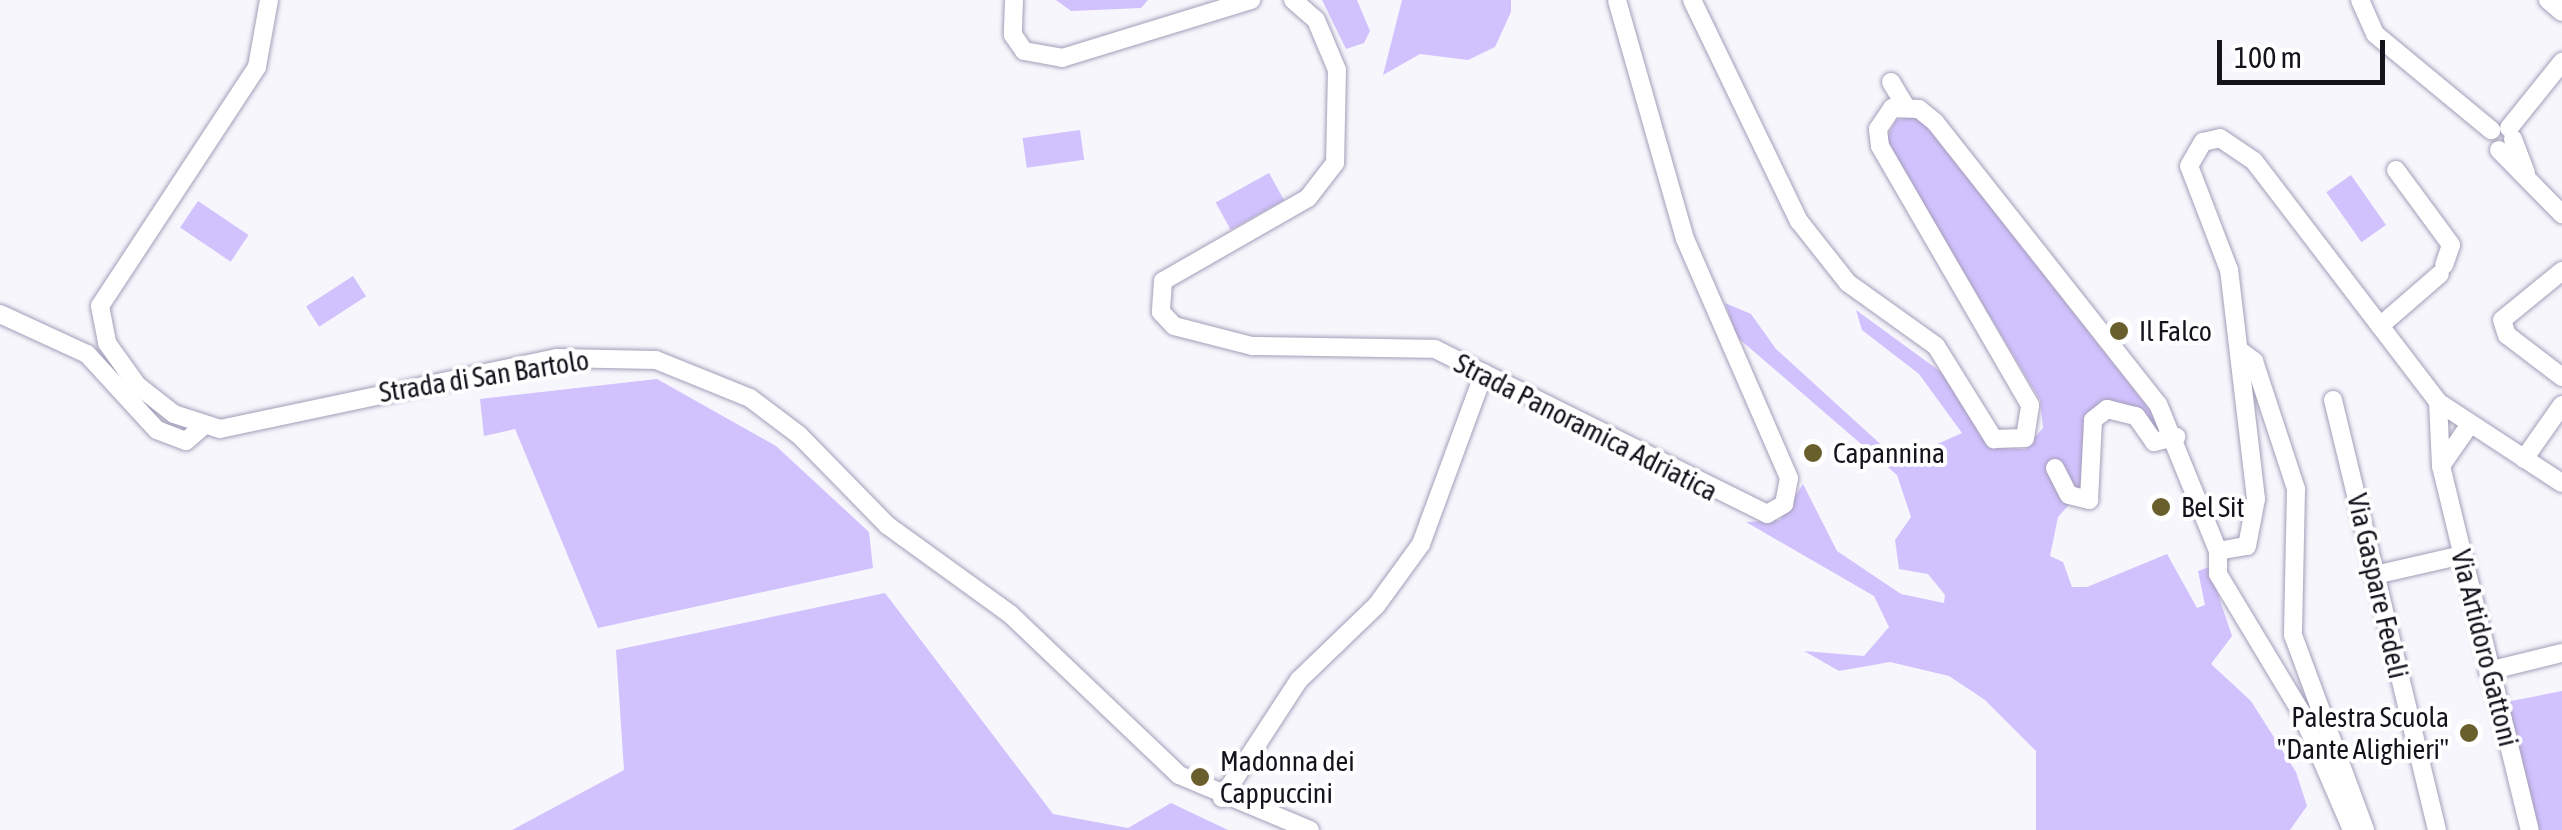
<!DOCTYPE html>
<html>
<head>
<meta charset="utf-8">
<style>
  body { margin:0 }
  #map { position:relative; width:2562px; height:830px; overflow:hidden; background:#f7f6fc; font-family:"Asap Condensed",sans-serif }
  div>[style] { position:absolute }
  .green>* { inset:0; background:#d1c2fe; transform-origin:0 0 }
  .roads { filter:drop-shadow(0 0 2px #a49db9) drop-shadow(0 0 2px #a49db9) }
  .minor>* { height:18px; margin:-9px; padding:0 9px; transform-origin:9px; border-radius:9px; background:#fff }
  .dots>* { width:28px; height:28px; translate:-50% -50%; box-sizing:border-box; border:5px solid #fff; border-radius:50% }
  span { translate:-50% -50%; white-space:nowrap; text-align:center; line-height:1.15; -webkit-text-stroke:8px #fff; paint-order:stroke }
  .poi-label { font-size:28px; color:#16131d }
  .left { translate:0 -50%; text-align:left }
  .right { translate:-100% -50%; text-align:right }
  .street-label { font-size:28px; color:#16131d }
  .scale { position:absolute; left:2217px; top:40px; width:168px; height:45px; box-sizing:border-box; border:5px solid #16131d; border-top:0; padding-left:12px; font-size:30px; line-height:35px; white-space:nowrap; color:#16131d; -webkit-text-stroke:8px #fff; paint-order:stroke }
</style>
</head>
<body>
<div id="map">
  <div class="green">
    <div style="clip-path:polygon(1056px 0,1148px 0,1141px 8px,1071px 11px)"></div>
    <div style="clip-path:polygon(1322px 0,1357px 0,1370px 31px,1364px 43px,1346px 49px)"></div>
    <div style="clip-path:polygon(1402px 0,1511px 0,1511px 12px,1495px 47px,1468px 60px,1420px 54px,1383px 75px)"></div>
    <div style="clip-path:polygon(1910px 117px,1924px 121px,2169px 435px,2157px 436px,2137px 411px,2095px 409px,2085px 487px,2058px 517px,2050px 556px,2063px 562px,2072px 587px,2087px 587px,2167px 554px,2197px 608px,2205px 605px,2198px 571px,2209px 567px,2232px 636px,2211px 664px,2251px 701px,2296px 772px,2307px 806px,2290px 830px,2036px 830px,2036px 751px,1985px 700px,1949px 676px,1890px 662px,1839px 671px,1804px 651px,1864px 656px,1889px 627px,1874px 596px,1746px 522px,1780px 520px,1803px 484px,1837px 551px,1901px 594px,1944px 603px,1945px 595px,1928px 574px,1899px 569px,1895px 540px,1911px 517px,1897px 475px,1737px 337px,1725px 303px,1751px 314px,1776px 349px,1888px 451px,1915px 454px,1962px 433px,1919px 374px,1862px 330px,1856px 310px,1952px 380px,1996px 448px,2025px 449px,2043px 428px,2040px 400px,1885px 140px,1896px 120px)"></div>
    <div style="left:1080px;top:130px;width:30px;height:58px;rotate:82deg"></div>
    <div style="left:1269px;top:173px;width:31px;height:61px;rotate:61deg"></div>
    <div style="left:2351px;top:175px;width:61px;height:30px;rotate:55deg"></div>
    <div style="left:198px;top:201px;width:61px;height:32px;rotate:34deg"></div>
    <div style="left:353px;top:276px;width:24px;height:56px;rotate:57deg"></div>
    <div style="clip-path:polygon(657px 379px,776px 446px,869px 532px,873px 568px,598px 628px,515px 429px,484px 436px,480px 399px)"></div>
    <div style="clip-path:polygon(885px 593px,1053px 814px,1128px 828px,1171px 803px,1228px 830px,512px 830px,624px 770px,616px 650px)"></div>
    <div style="clip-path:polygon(2562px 691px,2562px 830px,2533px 830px,2501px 703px)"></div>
  </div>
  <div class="roads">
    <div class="minor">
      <div style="left:269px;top:0;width:68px;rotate:100.2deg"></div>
      <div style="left:257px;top:67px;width:286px;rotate:123.3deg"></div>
      <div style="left:100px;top:306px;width:38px;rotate:79deg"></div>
      <div style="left:107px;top:343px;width:52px;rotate:54.5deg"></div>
      <div style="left:137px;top:385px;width:47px;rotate:38.1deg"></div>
      <div style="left:174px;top:414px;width:48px;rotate:18.1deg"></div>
      <div style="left:220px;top:429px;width:344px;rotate:-11.9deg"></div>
      <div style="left:557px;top:358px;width:99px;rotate:1.2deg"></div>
      <div style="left:656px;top:360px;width:101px;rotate:22deg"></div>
      <div style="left:750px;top:398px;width:61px;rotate:37.1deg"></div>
      <div style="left:799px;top:435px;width:126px;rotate:45.6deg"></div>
      <div style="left:887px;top:525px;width:152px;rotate:35.9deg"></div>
      <div style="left:1010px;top:614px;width:233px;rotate:43.6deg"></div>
      <div style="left:1179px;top:775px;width:142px;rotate:22.8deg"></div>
      <div style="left:1014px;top:0;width:35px;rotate:92deg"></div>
      <div style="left:1013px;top:35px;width:19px;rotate:55deg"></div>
      <div style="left:1024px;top:51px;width:39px;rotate:10deg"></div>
      <div style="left:1062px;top:58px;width:198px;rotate:-17.1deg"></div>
      <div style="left:1293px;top:0;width:30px;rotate:41deg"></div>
      <div style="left:1316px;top:20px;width:54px;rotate:67.2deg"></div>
      <div style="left:1337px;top:70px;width:93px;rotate:91.2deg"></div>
      <div style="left:1335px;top:163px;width:44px;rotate:127.6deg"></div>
      <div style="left:1308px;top:198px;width:167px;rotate:150.2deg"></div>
      <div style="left:1163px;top:281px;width:31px;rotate:94deg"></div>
      <div style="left:1161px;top:312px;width:19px;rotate:47deg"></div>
      <div style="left:1174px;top:326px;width:81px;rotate:14.4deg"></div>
      <div style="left:1252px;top:346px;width:183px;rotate:0.9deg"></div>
      <div style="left:1435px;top:349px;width:371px;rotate:26.4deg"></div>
      <div style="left:1767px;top:514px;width:20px;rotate:-30deg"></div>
      <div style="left:1784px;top:504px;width:26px;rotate:-79deg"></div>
      <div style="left:1789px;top:478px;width:261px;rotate:-113.5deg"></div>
      <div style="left:1685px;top:239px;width:248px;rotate:-105.9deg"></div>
      <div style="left:1692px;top:0;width:246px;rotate:64.2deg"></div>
      <div style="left:1799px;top:221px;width:79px;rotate:51.7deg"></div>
      <div style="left:1848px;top:283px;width:108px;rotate:35.6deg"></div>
      <div style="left:1936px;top:346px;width:110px;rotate:58.1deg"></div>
      <div style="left:1994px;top:439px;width:31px;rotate:-2deg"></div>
      <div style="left:2025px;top:438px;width:33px;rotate:-81deg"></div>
      <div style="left:2030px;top:405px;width:299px;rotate:-120.1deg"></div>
      <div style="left:1880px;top:146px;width:17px;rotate:-97deg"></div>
      <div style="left:1878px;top:129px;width:25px;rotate:-56deg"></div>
      <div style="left:1892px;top:108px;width:27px;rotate:2deg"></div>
      <div style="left:1919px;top:109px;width:21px;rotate:39deg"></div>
      <div style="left:1935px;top:122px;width:360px;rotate:51.7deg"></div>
      <div style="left:2158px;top:404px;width:159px;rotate:67.8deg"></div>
      <div style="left:2218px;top:551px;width:29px;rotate:-10deg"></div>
      <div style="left:2247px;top:546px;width:48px;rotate:-79.2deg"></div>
      <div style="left:2256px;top:499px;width:231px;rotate:-96.7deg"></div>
      <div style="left:2229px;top:270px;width:111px;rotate:-111deg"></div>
      <div style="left:2189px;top:166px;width:28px;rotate:-60deg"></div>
      <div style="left:2203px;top:142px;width:17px;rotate:-13deg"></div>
      <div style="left:2220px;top:138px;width:41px;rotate:34.1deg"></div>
      <div style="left:2254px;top:161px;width:303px;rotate:52.6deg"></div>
      <div style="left:2438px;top:402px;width:148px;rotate:33.2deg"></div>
      <div style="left:2360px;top:0;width:37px;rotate:66deg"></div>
      <div style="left:2375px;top:34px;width:151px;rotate:39.6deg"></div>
      <div style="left:2548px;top:0;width:18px;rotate:41deg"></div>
      <div style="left:1891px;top:82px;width:27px;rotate:59deg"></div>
      <div style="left:2509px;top:128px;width:85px;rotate:-51.2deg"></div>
      <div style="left:2513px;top:139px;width:36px;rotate:69deg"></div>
      <div style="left:2499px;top:150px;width:90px;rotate:45.5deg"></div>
      <div style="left:2396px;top:170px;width:93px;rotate:53.7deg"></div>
      <div style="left:2451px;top:245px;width:21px;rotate:109deg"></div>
      <div style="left:2562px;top:271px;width:77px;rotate:140.8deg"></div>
      <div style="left:2502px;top:320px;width:16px;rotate:72deg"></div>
      <div style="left:2507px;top:335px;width:69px;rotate:37.4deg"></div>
      <div style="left:0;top:314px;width:96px;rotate:24.7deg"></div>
      <div style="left:87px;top:354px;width:103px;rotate:47.4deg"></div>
      <div style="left:157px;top:430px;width:31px;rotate:21deg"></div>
      <div style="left:186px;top:441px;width:20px;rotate:-41deg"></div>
      <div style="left:2380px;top:326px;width:79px;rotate:-40.9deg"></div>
      <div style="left:2239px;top:350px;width:19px;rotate:36deg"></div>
      <div style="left:2254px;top:361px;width:135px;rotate:71.8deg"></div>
      <div style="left:2296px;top:489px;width:146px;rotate:91.2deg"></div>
      <div style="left:2293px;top:635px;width:208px;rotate:69.7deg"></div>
      <div style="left:2333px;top:400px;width:442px;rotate:76.4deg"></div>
      <div style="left:2438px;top:402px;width:64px;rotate:87.3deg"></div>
      <div style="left:2441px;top:466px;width:375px;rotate:76.3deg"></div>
      <div style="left:2524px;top:459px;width:66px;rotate:-54.9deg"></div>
      <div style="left:2441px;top:466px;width:51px;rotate:-55.4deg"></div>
      <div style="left:2055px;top:468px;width:30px;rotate:63deg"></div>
      <div style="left:2069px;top:495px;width:21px;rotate:14deg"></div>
      <div style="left:2089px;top:500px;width:80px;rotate:-87.1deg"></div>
      <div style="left:2093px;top:420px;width:18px;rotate:-38deg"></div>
      <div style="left:2107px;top:409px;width:30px;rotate:14deg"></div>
      <div style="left:2136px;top:416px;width:32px;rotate:55deg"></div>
      <div style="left:2154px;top:442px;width:23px;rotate:-13deg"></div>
      <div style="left:2218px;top:551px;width:23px;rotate:90deg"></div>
      <div style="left:2218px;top:574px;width:161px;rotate:59deg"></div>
      <div style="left:2301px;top:712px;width:129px;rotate:66.6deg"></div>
      <div style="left:2375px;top:575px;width:89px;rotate:-12.9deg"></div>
      <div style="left:2488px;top:671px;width:76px;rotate:-13.7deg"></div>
      <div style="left:1222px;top:798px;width:141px;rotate:-56.9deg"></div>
      <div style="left:1299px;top:680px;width:107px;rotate:-43.9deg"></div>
      <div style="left:1376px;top:606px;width:77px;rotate:-54deg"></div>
      <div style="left:1421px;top:544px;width:182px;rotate:-69.8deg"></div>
    </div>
  </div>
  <div class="dots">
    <div style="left:2119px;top:331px;background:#685f2c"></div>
    <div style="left:1813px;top:453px;background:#685f2c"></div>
    <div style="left:2161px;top:507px;background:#685f2c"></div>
    <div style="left:2469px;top:733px;background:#685f2c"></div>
    <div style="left:1200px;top:777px;background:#685f2c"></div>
  </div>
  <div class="poi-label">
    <span class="left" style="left:2139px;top:331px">Il Falco</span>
    <span class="left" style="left:1833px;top:453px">Capannina</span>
    <span class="left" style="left:2181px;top:507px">Bel Sit</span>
    <span class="right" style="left:2449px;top:733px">Palestra Scuola<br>"Dante Alighieri"</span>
    <span class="left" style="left:1220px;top:777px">Madonna dei<br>Cappuccini</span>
  </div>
  <div class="street-label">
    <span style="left:484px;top:376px;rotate:-9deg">Strada di San Bartolo</span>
    <span style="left:1586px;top:427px;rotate:27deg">Strada Panoramica Adriatica</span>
    <span style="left:2378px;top:586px;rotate:77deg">Via Gaspare Fedeli</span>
    <span style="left:2485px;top:648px;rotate:76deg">Via Artidoro Gattoni</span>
  </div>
  <div class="scale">100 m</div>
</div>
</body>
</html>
